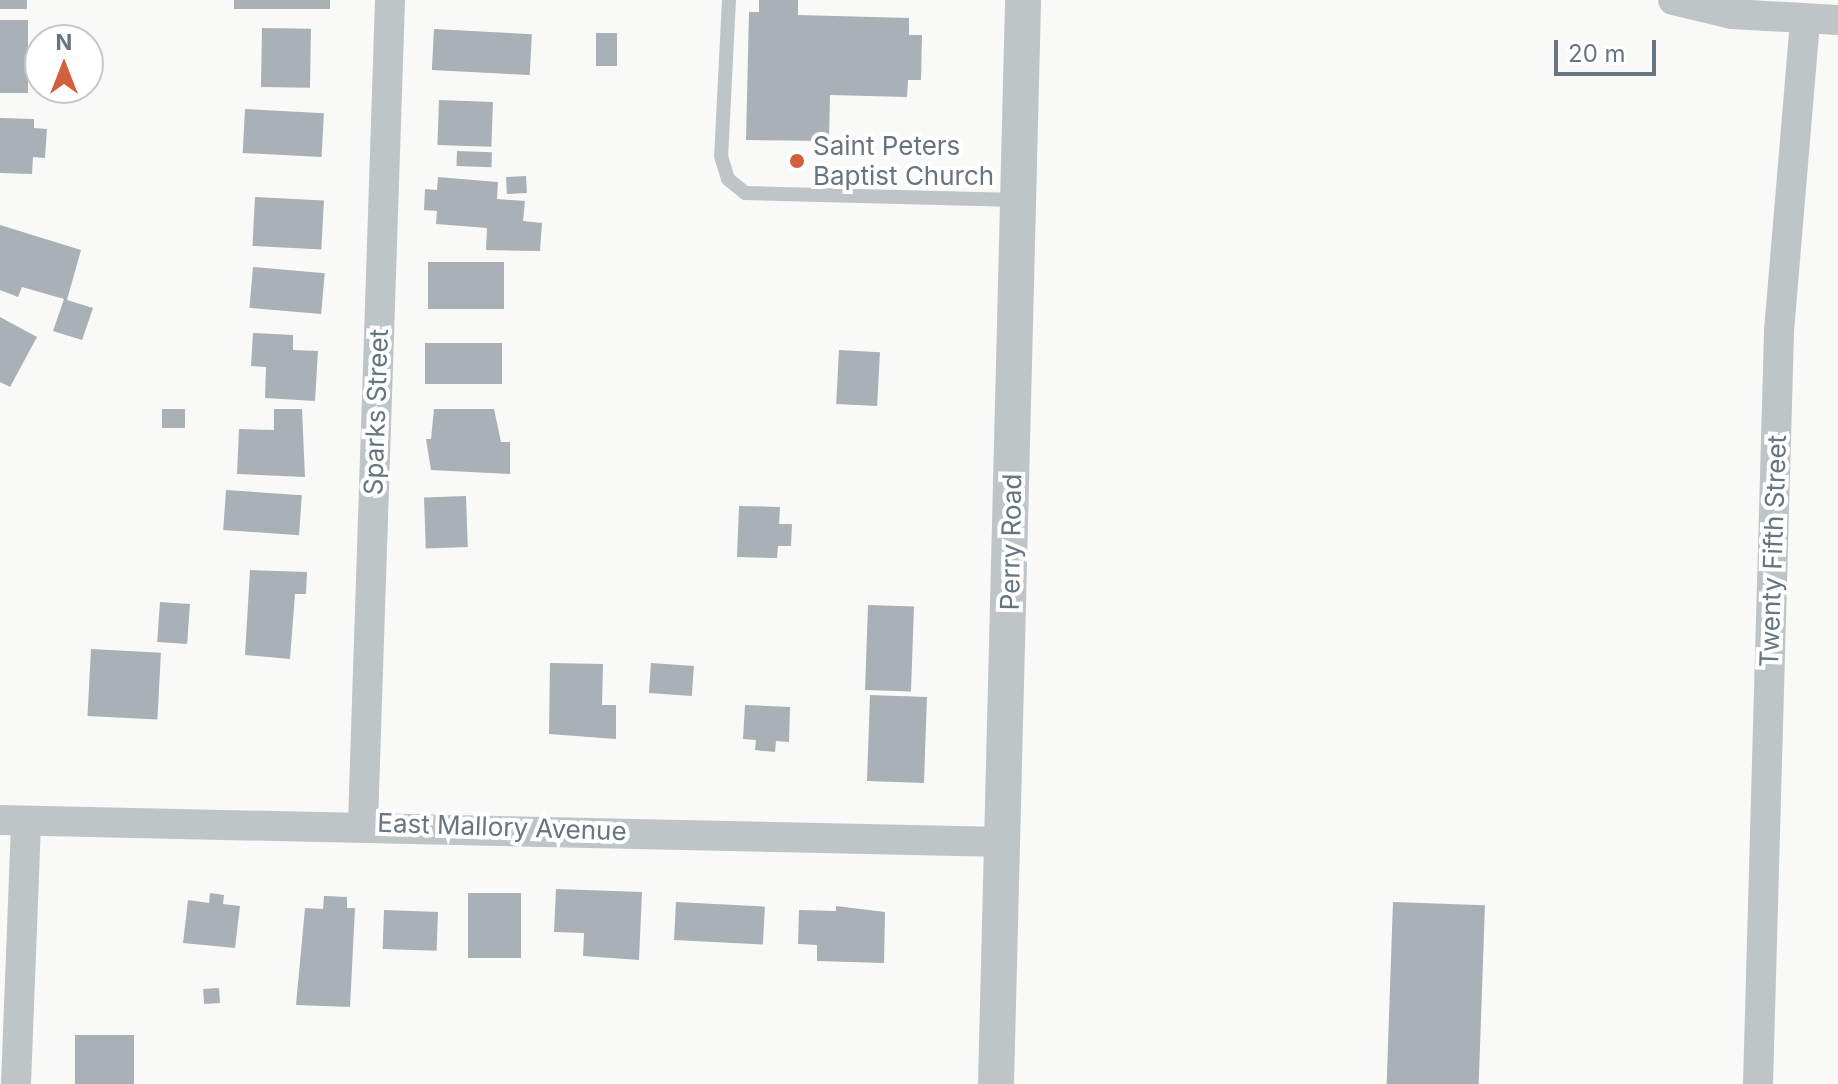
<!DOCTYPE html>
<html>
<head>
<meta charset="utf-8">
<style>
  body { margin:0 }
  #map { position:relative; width:1838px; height:1084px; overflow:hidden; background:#f9f9f8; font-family:Inter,sans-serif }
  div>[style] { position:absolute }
  .building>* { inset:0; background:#a9b0b6; transform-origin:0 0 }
  .service>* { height:14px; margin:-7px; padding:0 7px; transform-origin:7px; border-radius:7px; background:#bfc4c7 }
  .minor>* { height:30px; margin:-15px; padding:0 15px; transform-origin:15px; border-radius:15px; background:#bfc4c7 }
  .tertiary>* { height:36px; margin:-18px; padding:0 18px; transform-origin:18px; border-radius:18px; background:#bfc4c7 }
  .dots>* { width:22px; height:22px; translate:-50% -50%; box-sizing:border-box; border:4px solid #fff; border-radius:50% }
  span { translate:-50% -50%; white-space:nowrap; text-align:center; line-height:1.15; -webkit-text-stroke:8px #fff; paint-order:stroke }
  .poi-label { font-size:26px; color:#677580 }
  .left { translate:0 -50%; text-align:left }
  .street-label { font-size:26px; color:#677580 }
  .north { position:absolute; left:24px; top:24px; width:80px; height:80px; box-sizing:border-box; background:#fff; border:2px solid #c2c8cc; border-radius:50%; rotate:0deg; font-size:22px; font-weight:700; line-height:32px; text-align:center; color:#677580 }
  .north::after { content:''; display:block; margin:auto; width:28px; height:36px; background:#d35f3e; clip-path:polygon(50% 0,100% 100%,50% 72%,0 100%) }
  .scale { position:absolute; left:1554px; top:40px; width:102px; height:36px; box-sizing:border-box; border:4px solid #677580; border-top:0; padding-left:10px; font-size:24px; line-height:28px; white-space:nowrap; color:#677580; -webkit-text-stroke:6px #fff; paint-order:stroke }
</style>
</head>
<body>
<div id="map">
  <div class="building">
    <div style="left:0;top:0;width:27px;height:9px"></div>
    <div style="left:234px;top:0;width:96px;height:9px"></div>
    <div style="clip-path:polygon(759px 0,798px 0,798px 15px,909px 18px,909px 35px,922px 35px,921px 80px,908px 80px,907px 97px,830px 95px,829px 141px,746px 140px,749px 12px,759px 12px)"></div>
    <div style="left:0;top:20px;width:28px;height:73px"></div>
    <div style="left:262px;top:28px;width:49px;height:59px;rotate:1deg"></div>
    <div style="left:434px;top:29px;width:98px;height:41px;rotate:3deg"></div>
    <div style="left:596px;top:33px;width:21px;height:33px"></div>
    <div style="left:439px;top:100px;width:54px;height:45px;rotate:2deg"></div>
    <div style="left:245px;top:109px;width:79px;height:44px;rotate:3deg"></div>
    <div style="clip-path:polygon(0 118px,34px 119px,34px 128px,47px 129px,45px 158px,33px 157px,32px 174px,0 173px)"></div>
    <div style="left:457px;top:151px;width:35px;height:15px;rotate:2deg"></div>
    <div style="left:526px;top:176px;width:17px;height:20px;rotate:87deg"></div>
    <div style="clip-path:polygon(438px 177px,498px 182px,497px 199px,525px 201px,523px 221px,542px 223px,540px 251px,486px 250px,487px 228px,436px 224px,437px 211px,424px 210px,425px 189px,437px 190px)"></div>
    <div style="left:255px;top:197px;width:69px;height:49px;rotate:3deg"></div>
    <div style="clip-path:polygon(0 225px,81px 250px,67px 300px,93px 308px,82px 340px,53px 331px,64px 299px,22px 287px,18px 297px,0 290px)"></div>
    <div style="left:428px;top:262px;width:76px;height:47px"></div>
    <div style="left:253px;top:267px;width:72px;height:41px;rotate:5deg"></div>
    <div style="clip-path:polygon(0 317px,37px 337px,10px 387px,0 382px)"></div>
    <div style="clip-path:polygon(253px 333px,293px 335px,293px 350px,318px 351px,315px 401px,265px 398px,266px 367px,251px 366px)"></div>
    <div style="left:502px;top:343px;width:41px;height:77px;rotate:90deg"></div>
    <div style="left:839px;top:350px;width:41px;height:54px;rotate:3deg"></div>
    <div style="left:162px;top:409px;width:23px;height:19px"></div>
    <div style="clip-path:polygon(274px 409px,302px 409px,305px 477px,237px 474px,239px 429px,274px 430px)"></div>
    <div style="clip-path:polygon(434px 409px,494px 409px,501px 442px,510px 442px,510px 474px,431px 470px,426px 439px,431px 439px)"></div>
    <div style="left:226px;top:490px;width:76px;height:40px;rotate:4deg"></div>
    <div style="left:466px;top:496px;width:51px;height:42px;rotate:88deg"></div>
    <div style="clip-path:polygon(739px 506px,780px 507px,779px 524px,792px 524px,791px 546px,778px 546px,777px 558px,737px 557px)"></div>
    <div style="clip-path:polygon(250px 570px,307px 572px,306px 594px,295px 594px,290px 659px,245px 655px)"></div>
    <div style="left:160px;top:602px;width:30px;height:40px;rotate:4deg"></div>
    <div style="left:868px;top:605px;width:46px;height:85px;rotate:2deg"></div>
    <div style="left:91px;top:649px;width:70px;height:67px;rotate:3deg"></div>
    <div style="clip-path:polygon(550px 663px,603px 664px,602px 705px,616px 705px,616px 739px,549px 734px)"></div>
    <div style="left:651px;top:663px;width:43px;height:30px;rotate:4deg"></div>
    <div style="left:870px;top:695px;width:57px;height:86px;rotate:2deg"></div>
    <div style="clip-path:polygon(745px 705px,790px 707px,789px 742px,776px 741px,775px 752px,755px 750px,756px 740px,743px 739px)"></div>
    <div style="clip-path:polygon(556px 889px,642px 892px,639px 960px,583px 956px,584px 933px,554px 932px)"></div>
    <div style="clip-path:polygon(210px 893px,224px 895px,223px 904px,240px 906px,235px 948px,183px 943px,188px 900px,209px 903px)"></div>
    <div style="left:468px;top:893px;width:53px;height:65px"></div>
    <div style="clip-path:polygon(324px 896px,347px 897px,347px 908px,355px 908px,350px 1007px,296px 1005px,305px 908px,323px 909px)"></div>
    <div style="left:676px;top:902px;width:89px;height:38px;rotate:3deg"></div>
    <div style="left:1393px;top:902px;width:92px;height:182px;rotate:2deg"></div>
    <div style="clip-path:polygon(836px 906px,885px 912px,884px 963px,817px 961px,817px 945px,798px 944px,799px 910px,836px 911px)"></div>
    <div style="left:384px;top:910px;width:54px;height:39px;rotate:2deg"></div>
    <div style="left:219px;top:988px;width:15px;height:16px;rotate:86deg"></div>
    <div style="left:75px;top:1035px;width:59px;height:49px"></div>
  </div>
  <div class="service">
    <div style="left:729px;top:0;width:156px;rotate:92.9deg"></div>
    <div style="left:721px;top:156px;width:24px;rotate:73deg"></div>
    <div style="left:728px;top:179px;width:22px;rotate:39deg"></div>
    <div style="left:745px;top:193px;width:272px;rotate:1.5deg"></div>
  </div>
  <div class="minor">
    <div style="left:1673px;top:0;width:61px;rotate:13.3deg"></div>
    <div style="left:1732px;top:14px;width:106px;rotate:3.2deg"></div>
    <div style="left:0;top:820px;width:1004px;rotate:1.26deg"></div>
    <div style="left:363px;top:823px;width:823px;rotate:-88.12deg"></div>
    <div style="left:16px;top:1084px;width:263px;rotate:-87.8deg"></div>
    <div style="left:1758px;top:1084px;width:753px;rotate:-88.4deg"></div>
    <div style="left:1779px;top:331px;width:313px;rotate:-85.2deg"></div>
  </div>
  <div class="tertiary">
    <div style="left:996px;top:1084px;width:1084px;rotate:-88.57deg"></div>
  </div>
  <div class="dots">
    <div style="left:797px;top:161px;background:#d35f3e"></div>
  </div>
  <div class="poi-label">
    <span class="left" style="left:813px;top:161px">Saint Peters<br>Baptist Church</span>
  </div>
  <div class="street-label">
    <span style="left:376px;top:412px;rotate:-88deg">Sparks Street</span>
    <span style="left:1011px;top:542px;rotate:-89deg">Perry Road</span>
    <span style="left:1773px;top:551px;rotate:-88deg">Twenty Fifth Street</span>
    <span style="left:502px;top:827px;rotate:2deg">East Mallory Avenue</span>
  </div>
  <div class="north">N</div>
  <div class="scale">20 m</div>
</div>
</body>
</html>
